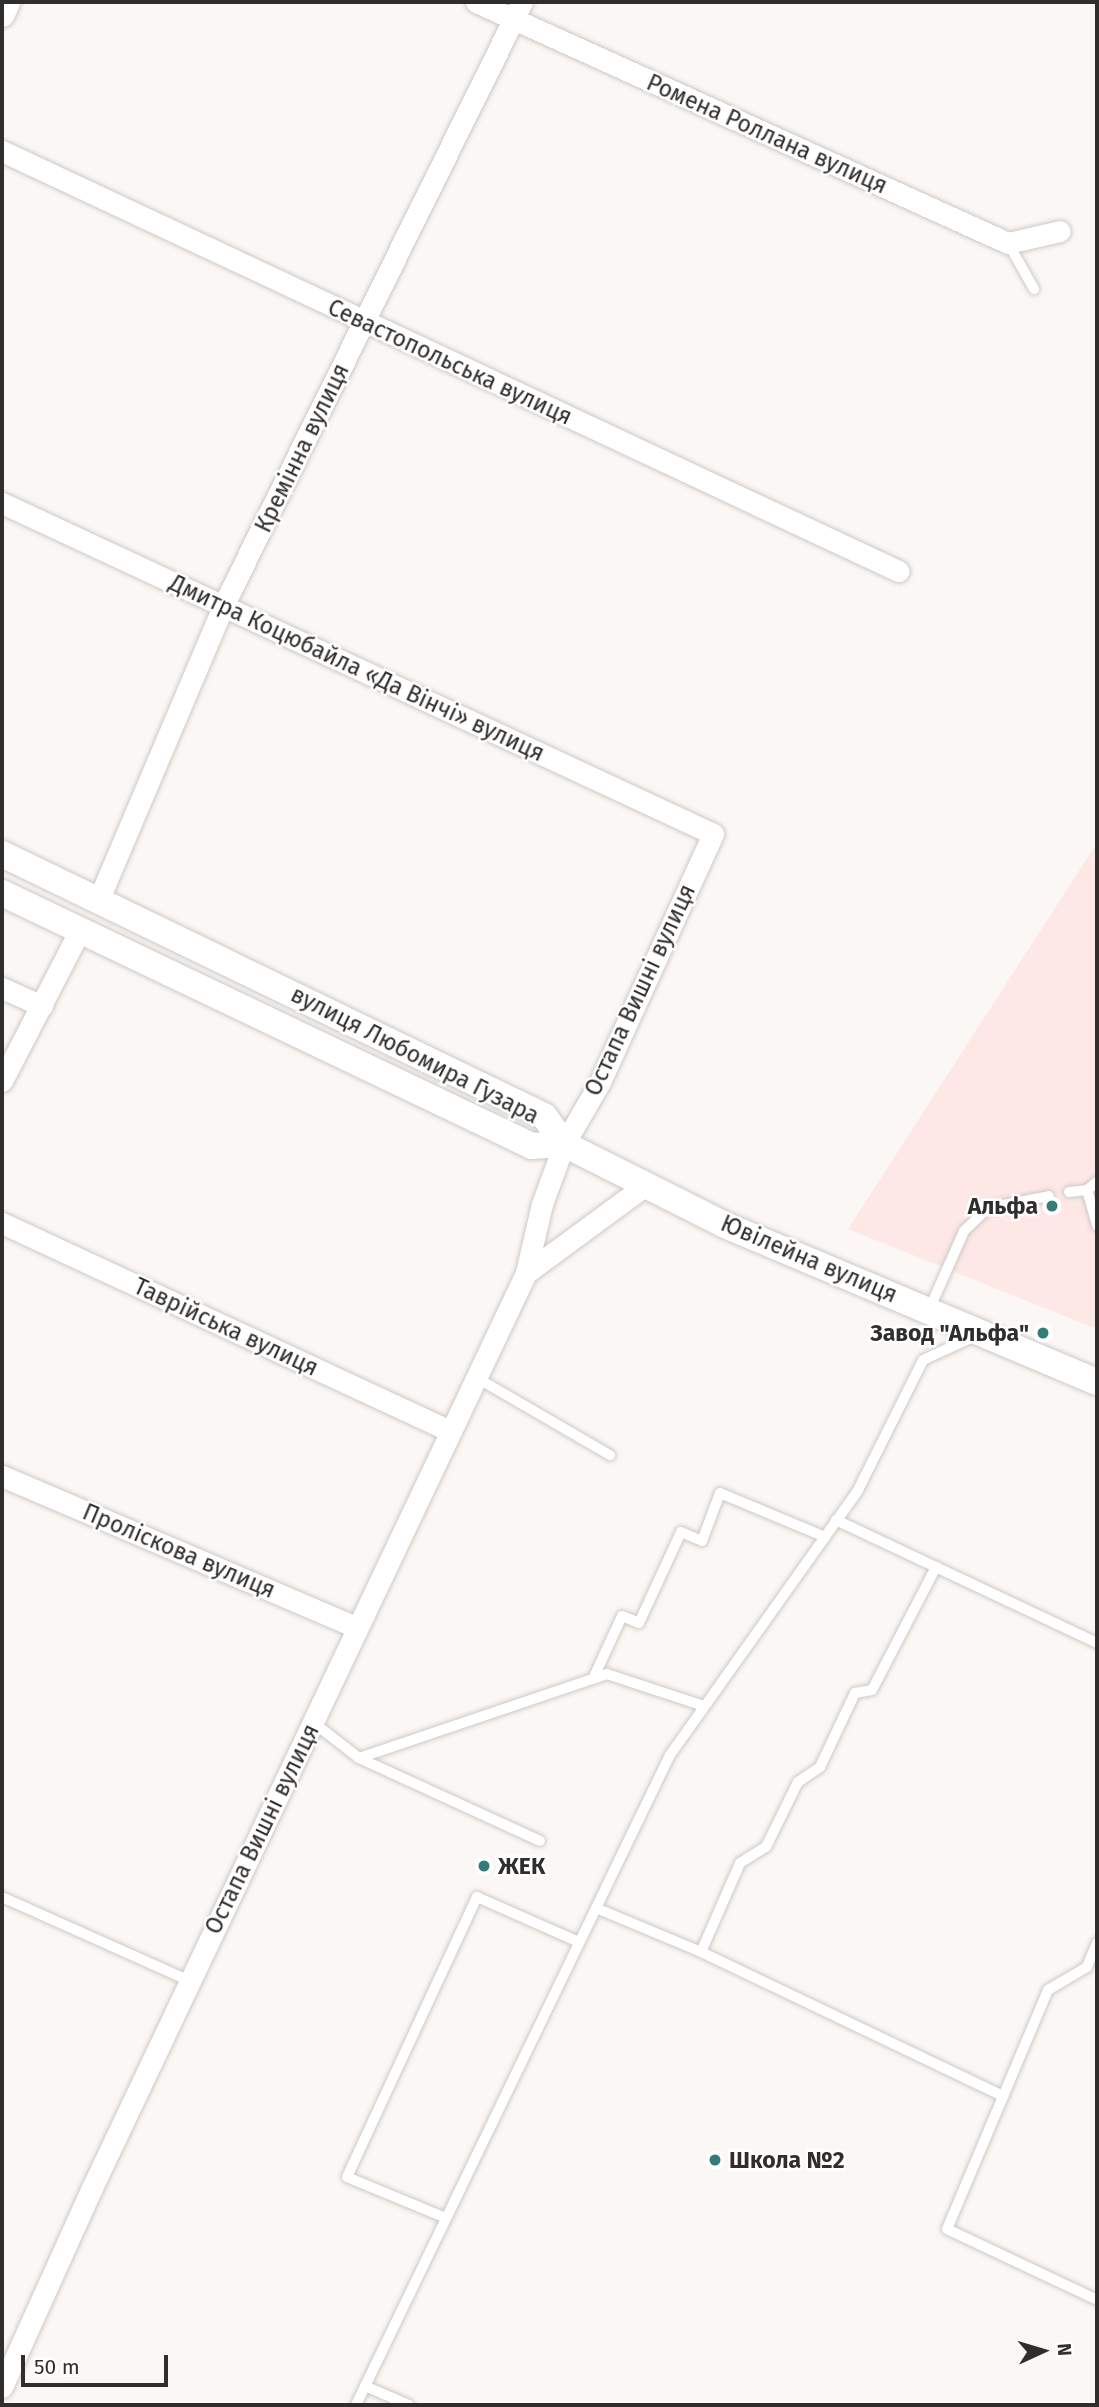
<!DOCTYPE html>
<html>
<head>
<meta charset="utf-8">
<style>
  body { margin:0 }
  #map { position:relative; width:1099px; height:2407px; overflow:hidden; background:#faf7f4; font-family:"Fira Sans",sans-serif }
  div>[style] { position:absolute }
  .industrial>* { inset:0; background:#fde8e6 }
  .roads { filter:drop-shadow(0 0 2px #cdc9c6) drop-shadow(0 0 2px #cdc9c6) }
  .service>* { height:10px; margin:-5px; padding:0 5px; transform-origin:5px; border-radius:5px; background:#fff }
  .minor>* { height:21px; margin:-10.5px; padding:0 10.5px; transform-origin:10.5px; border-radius:10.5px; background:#fff }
  .tertiary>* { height:26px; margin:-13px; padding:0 13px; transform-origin:13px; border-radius:13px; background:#fff }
  .dots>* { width:19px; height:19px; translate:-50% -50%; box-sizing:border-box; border:4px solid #fff; border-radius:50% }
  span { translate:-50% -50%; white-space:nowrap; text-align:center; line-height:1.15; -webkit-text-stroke:5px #fff; paint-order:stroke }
  .street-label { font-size:23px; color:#2f2e2d }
  .poi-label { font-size:23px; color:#2f2e2d; font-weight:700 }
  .right { translate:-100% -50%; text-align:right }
  .left { translate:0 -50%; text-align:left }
  .frame { position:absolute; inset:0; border:4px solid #2f2e2d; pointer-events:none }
  .north { position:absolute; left:1008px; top:2316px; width:70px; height:70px; -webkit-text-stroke:5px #fff; paint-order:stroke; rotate:86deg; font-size:19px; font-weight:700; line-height:28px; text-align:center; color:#2f2e2d }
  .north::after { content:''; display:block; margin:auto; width:24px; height:32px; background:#2f2e2d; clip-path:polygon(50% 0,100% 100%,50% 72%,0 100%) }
  .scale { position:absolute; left:21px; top:2355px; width:147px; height:32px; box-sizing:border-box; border:4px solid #2f2e2d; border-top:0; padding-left:9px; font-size:21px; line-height:24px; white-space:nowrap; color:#2f2e2d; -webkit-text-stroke:5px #fff; paint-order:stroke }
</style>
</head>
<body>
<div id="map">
  <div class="industrial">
    <div style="clip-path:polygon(1097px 843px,1097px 1329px,848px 1229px)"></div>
  </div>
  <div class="roads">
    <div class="service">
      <div style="left:1008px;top:243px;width:53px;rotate:60.5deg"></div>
      <div style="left:1097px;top:1182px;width:13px;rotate:141deg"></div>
      <div style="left:1087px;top:1190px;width:37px;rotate:74deg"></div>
      <div style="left:1069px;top:1192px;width:18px;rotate:-6deg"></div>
      <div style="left:929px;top:1310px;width:86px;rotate:-66.1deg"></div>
      <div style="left:964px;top:1231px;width:33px;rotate:-44deg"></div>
      <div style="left:988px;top:1208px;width:62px;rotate:-11.1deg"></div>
      <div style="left:477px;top:1378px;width:154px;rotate:30.1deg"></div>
      <div style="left:836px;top:1520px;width:289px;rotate:25.2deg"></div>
      <div style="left:593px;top:1679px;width:69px;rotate:-65.3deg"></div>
      <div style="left:622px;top:1616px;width:18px;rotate:22deg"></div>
      <div style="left:639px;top:1623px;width:100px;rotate:-65.2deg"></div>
      <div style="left:681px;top:1532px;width:23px;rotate:23deg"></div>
      <div style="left:702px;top:1541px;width:51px;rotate:-69.4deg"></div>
      <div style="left:720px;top:1493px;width:114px;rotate:22.7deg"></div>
      <div style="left:314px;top:1723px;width:57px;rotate:37.9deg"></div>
      <div style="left:359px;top:1758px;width:199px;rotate:24.6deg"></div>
      <div style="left:359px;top:1758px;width:262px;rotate:-18.7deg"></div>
      <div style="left:607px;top:1674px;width:102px;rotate:18.3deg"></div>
      <div style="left:2px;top:1897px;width:206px;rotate:24.1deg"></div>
      <div style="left:596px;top:1908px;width:114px;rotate:22.7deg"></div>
      <div style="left:701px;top:1952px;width:97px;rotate:-66.3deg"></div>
      <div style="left:740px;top:1863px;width:31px;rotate:-32deg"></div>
      <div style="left:766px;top:1847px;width:72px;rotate:-63.8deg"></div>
      <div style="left:798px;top:1782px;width:27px;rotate:-34deg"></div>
      <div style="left:820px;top:1767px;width:82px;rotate:-64.7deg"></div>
      <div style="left:855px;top:1693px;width:17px;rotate:-10deg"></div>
      <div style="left:872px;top:1690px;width:139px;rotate:-62.5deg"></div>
      <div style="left:1097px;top:1943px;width:26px;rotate:113deg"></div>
      <div style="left:1087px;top:1967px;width:45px;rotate:149.5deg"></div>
      <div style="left:1048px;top:1990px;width:259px;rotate:112.9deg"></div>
      <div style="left:947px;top:2229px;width:166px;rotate:25.3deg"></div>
      <div style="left:701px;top:1952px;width:335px;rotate:25.5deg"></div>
      <div style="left:446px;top:2218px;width:107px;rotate:-157.5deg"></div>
      <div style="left:347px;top:2177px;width:309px;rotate:-65.1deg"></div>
      <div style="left:477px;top:1897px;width:111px;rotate:23.8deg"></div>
      <div style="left:365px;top:2386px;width:48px;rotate:23.4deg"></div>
      <div style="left:356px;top:2405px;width:722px;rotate:-64.22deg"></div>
      <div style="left:670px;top:1755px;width:325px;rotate:-54.6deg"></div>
      <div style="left:858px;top:1490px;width:145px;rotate:-63.4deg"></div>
      <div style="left:923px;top:1360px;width:57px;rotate:-24.8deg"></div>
    </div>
    <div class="minor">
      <div style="left:476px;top:2px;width:584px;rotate:24.37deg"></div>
      <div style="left:1008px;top:243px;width:53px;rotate:-13deg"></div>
      <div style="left:2px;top:151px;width:990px;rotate:25.11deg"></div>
      <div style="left:2px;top:503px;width:784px;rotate:24.96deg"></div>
      <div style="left:713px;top:834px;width:273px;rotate:114.5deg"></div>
      <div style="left:600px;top:1082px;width:72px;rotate:120.1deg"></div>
      <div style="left:564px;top:1144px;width:64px;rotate:110.1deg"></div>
      <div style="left:542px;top:1204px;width:71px;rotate:103.1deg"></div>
      <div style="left:526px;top:1273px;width:1015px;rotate:115.38deg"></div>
      <div style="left:91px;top:2190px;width:216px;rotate:114.3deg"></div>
      <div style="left:98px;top:901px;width:320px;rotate:-67deg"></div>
      <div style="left:223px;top:606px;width:674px;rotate:-63.66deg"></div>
      <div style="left:2px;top:988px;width:44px;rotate:24.2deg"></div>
      <div style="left:2px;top:1081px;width:170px;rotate:-62.7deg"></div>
      <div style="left:2px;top:1223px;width:494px;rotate:24.9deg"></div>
      <div style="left:526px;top:1273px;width:149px;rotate:-36.3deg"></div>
      <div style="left:2px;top:1476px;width:385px;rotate:23.1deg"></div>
    </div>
    <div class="tertiary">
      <div style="left:2px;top:14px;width:13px;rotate:-67deg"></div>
      <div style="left:2px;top:854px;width:602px;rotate:25.8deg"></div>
      <div style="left:544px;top:1116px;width:34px;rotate:54deg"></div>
      <div style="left:564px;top:1144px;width:180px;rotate:26.7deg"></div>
      <div style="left:725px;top:1225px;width:404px;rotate:22.9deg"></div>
      <div style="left:2px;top:893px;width:587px;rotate:25.52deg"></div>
      <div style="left:532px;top:1146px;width:32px;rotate:-4deg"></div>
    </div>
  </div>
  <div class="dots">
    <div style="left:1052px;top:1206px;background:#347c77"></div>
    <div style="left:1043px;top:1333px;background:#347c77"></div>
    <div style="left:484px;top:1866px;background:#347c77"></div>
    <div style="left:715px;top:2160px;background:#347c77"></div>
  </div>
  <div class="street-label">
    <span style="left:767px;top:134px;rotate:24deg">Ромена Роллана вулиця</span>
    <span style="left:450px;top:362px;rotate:25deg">Севастопольська вулиця</span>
    <span style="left:302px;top:448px;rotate:-64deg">Кремінна вулиця</span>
    <span style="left:357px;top:668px;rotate:25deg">Дмитра Коцюбайла «Да Вінчі» вулиця</span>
    <span style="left:640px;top:990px;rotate:-65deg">Остапа Вишні вулиця</span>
    <span style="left:415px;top:1055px;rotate:27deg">вулиця Любомира Гузара</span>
    <span style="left:809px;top:1259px;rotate:23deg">Ювілейна вулиця</span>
    <span style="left:226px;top:1327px;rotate:25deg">Таврійська вулиця</span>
    <span style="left:179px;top:1551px;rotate:23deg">Проліскова вулиця</span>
    <span style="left:262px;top:1829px;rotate:-64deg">Остапа Вишні вулиця</span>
  </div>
  <div class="poi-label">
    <span class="right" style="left:1038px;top:1206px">Альфа</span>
    <span class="right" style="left:1029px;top:1333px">Завод "Альфа"</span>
    <span class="left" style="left:498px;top:1866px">ЖЕК</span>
    <span class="left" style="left:729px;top:2160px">Школа №2</span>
  </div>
  <div class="frame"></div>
  <div class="north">N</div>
  <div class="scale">50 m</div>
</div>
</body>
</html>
